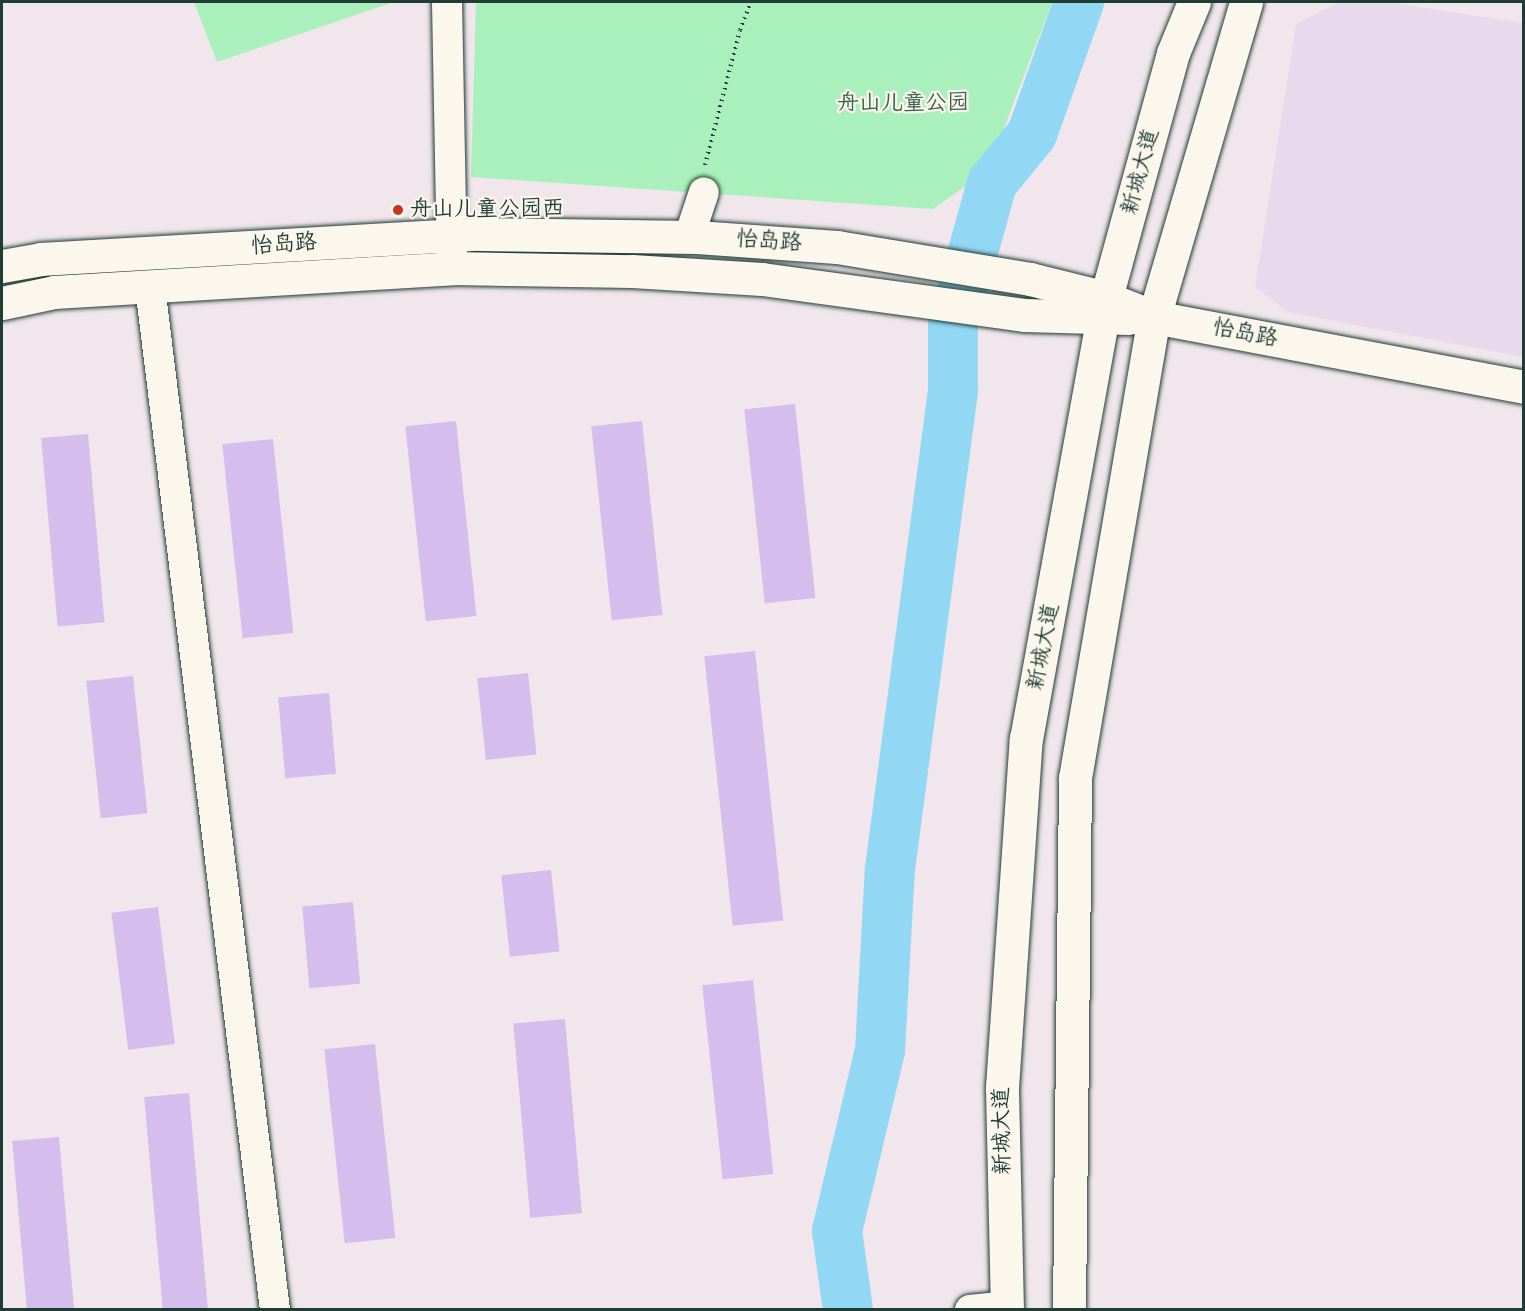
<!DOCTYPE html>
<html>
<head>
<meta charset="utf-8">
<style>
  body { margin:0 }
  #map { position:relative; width:1525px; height:1311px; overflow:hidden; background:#f0e6ec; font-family:Mynerve,"LXGW WenKai TC",sans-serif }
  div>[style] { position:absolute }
  .built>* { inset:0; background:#e8daec }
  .green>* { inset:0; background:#a9f0bd }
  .river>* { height:50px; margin:-25px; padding:0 25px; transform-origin:25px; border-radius:25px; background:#92d7f4 }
  .building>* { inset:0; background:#d5beed; transform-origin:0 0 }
  .path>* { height:4px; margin-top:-2px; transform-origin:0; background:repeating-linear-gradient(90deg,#1f3d34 0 1.5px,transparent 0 6px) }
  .roads { filter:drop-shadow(0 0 2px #1f3d34) drop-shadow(0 0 2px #1f3d34) }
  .minor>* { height:30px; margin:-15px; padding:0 15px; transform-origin:15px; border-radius:15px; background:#fbf7ec }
  .tertiary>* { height:33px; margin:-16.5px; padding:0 16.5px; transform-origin:16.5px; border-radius:16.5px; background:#fbf7ec }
  .secondary>* { height:33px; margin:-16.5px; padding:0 16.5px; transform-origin:16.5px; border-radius:16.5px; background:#fbf7ec }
  .dots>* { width:16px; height:16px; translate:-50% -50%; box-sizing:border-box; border:3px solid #fbf7ec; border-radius:50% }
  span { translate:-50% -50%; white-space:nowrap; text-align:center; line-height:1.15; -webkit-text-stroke:4.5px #fbf7ec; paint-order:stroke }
  .park-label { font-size:22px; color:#3b614f }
  .street-label { font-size:22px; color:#1f3d34 }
  .poi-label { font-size:22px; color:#1f3d34 }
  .left { translate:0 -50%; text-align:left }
  .frame { position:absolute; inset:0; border:3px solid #1f3d34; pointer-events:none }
</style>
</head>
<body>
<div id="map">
  <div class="built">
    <div style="clip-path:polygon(1339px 2px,1387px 2px,1523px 23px,1523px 357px,1288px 312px,1255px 287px,1296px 24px)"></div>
  </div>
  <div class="green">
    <div style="clip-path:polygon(194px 2px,394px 2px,217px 62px)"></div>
    <div style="clip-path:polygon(476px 2px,1052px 2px,988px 170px,933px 209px,471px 177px)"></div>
  </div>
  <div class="river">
    <div style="left:848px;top:1310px;width:80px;rotate:-97.9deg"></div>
    <div style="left:837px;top:1231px;width:185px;rotate:-76.6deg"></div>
    <div style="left:880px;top:1051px;width:182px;rotate:-86.9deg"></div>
    <div style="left:890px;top:869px;width:484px;rotate:-82.5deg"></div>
    <div style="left:953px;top:389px;width:65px;rotate:-90deg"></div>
    <div style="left:953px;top:324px;width:146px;rotate:-74.5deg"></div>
    <div style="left:992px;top:183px;width:63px;rotate:-50.8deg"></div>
    <div style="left:1032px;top:134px;width:140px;rotate:-70.4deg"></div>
  </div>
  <div class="building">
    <div style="left:795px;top:404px;width:195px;height:51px;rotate:84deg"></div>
    <div style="left:456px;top:421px;width:196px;height:51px;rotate:84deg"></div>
    <div style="left:642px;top:421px;width:195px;height:51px;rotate:84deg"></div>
    <div style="left:88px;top:434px;width:189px;height:47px;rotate:85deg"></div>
    <div style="left:273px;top:439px;width:195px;height:51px;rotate:84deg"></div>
    <div style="left:755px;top:651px;width:271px;height:51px;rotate:84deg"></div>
    <div style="left:528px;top:673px;width:82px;height:51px;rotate:84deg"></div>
    <div style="left:133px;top:676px;width:138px;height:47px;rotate:84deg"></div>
    <div style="left:329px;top:693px;width:81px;height:51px;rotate:85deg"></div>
    <div style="left:551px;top:870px;width:82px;height:50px;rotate:84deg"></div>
    <div style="left:353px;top:902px;width:82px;height:51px;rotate:85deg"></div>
    <div style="left:158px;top:907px;width:138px;height:47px;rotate:83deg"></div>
    <div style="left:753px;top:980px;width:195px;height:51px;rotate:84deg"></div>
    <div style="left:565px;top:1019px;width:195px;height:52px;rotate:85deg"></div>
    <div style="left:375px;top:1044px;width:195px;height:51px;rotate:84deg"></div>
    <div style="left:189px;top:1093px;width:218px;height:45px;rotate:85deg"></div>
    <div style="left:59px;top:1137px;width:174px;height:47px;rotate:85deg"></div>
  </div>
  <div class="path">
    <div style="left:705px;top:165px;width:139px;rotate:-75.5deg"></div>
    <div style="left:740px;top:30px;width:30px;rotate:-69deg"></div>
  </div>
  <div class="roads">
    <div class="minor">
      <div style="left:447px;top:2px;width:257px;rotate:88.9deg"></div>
      <div style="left:689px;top:237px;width:47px;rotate:-71.6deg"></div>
      <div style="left:150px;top:286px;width:1032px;rotate:83.04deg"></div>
      <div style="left:970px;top:1310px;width:37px;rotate:-6deg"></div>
    </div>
    <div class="tertiary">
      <div style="left:2px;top:266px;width:39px;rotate:-10deg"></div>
      <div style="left:40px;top:259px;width:441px;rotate:-3.3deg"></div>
      <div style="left:480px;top:234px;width:217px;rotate:0.8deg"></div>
      <div style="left:697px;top:237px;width:140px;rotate:4.1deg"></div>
      <div style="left:837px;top:247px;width:196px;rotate:9.4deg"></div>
      <div style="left:1030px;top:279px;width:78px;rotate:14deg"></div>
      <div style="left:1106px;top:298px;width:52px;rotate:21.6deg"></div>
      <div style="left:1154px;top:317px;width:377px;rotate:10.7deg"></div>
      <div style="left:2px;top:303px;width:53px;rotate:-11.9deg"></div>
      <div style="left:54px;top:292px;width:400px;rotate:-3.4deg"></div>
      <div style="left:453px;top:268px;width:179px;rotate:1deg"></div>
      <div style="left:632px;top:271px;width:130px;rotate:3.5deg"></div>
      <div style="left:762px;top:279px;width:264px;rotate:7.8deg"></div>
      <div style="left:1024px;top:315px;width:105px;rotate:1.6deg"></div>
    </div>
    <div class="secondary">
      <div style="left:1007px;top:1310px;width:223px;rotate:-91.3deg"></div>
      <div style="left:1002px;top:1087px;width:349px;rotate:-86.1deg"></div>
      <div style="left:1026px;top:739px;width:448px;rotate:-79.7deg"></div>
      <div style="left:1106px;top:298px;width:254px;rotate:-74.7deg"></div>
      <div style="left:1173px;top:53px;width:55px;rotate:-67.6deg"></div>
      <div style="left:1069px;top:1310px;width:532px;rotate:-89.35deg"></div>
      <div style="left:1075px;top:778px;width:468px;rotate:-80.3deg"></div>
      <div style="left:1154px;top:317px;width:328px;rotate:-73.7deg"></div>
    </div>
  </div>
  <div class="dots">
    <div style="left:398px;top:210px;background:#c8321e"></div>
  </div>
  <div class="park-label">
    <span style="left:903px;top:104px">舟山儿童公园</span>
  </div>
  <div class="street-label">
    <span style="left:1141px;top:172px;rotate:-75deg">新城大道</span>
    <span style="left:769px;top:242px;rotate:4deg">怡岛路</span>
    <span style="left:284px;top:245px;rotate:-4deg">怡岛路</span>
    <span style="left:1245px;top:334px;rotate:11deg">怡岛路</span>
    <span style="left:1044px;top:647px;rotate:-79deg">新城大道</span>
    <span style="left:1003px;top:1131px;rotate:-91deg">新城大道</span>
  </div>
  <div class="poi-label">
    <span class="left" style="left:410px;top:210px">舟山儿童公园西</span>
  </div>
  <div class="frame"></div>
</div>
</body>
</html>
